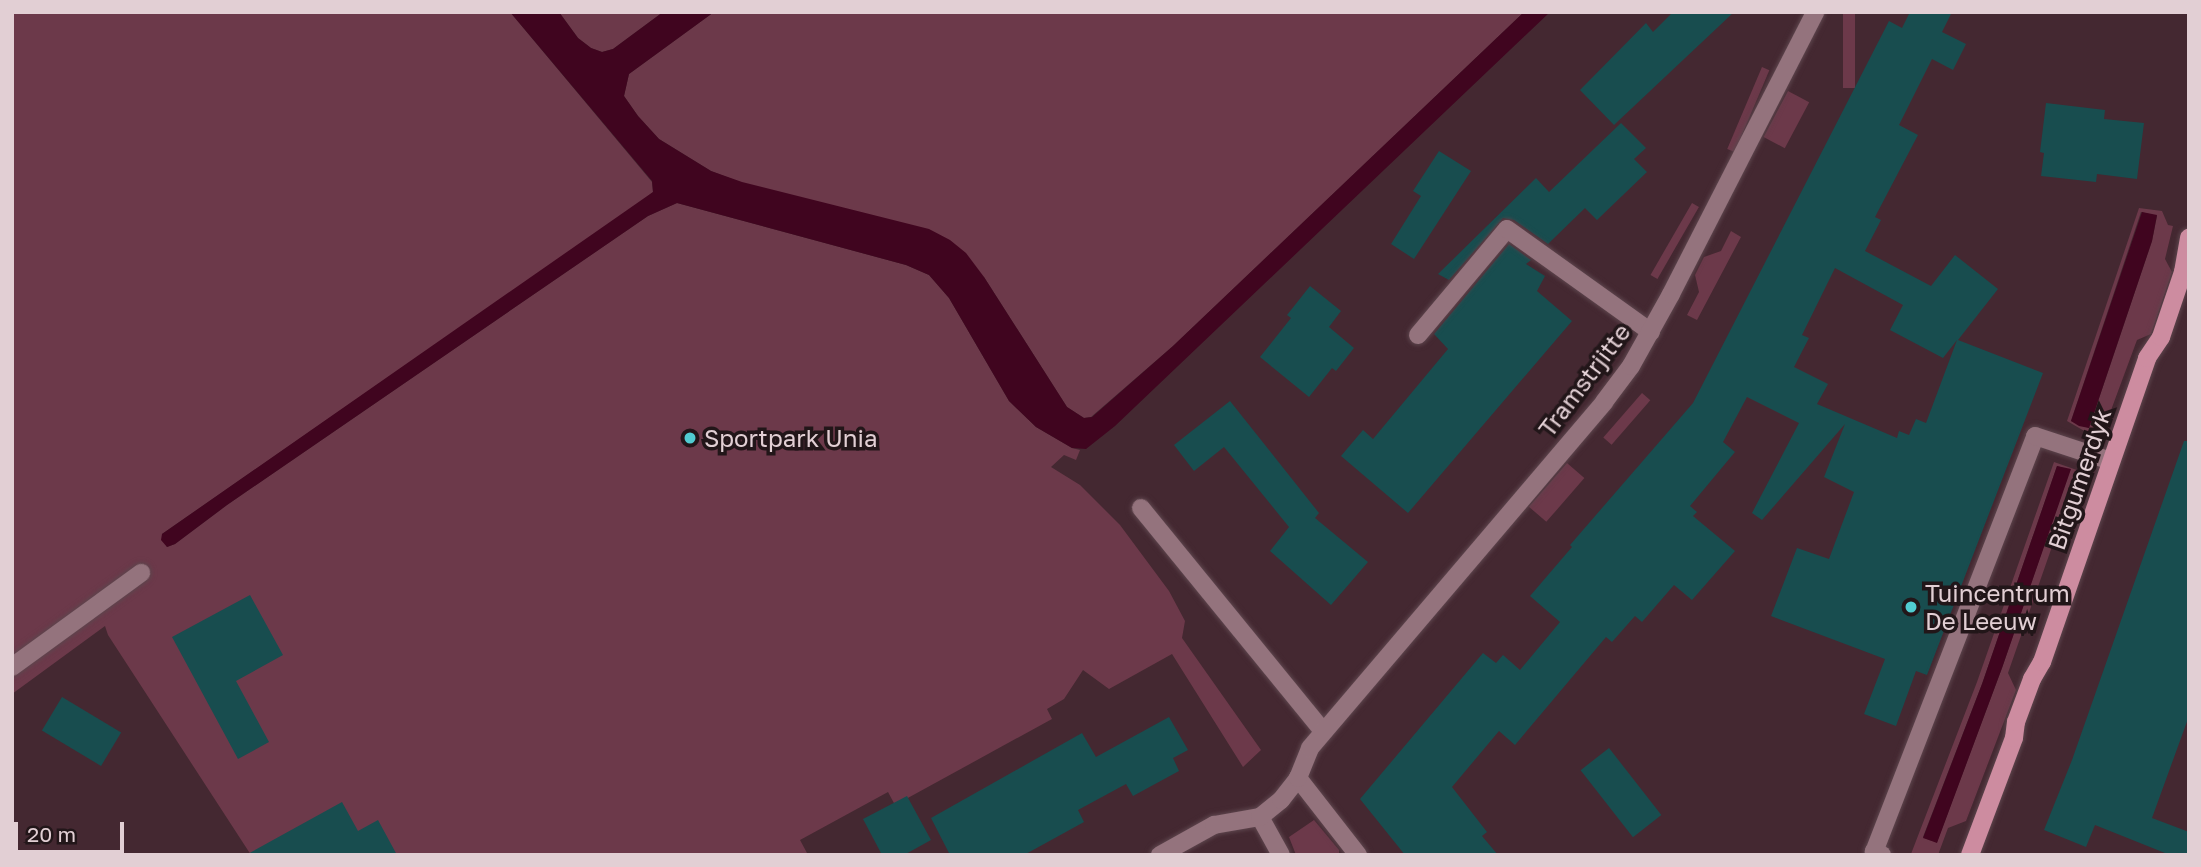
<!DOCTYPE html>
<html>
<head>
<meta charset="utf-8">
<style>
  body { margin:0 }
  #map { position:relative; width:2201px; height:867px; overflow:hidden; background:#442831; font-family:"Golos Text",sans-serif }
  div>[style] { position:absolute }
  .green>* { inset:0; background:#6c394a; transform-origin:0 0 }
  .water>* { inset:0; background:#40051f }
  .building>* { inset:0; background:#184d4f; transform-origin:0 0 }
  .roads { filter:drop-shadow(0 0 2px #5d454d) drop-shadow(0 0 2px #5d454d) }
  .minor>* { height:18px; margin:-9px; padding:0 9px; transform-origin:9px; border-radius:9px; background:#94737d }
  .major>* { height:18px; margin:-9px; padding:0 9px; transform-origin:9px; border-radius:9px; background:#cd8ca0 }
  .dots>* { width:19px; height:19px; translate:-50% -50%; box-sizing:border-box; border:4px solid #221619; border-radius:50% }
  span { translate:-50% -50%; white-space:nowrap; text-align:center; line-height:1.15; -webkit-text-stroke:7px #221619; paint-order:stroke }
  .street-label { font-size:24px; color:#e2cfd4 }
  .poi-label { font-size:24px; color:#e2cfd4 }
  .left { translate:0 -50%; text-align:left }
  .frame { position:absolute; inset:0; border:14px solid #e2cfd4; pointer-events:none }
  .scale { position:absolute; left:14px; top:822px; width:110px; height:32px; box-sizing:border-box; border:4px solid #e2cfd4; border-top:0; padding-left:9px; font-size:21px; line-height:24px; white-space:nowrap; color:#e2cfd4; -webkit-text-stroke:5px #221619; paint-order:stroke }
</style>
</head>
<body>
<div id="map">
  <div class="green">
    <div style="clip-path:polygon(12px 12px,510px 12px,652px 182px,653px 192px,641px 202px,162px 534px,167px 547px,175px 544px,227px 505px,648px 216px,677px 203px,906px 265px,929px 275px,949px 298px,1009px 401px,1036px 427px,1072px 448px,1080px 450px,1076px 460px,1064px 455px,1051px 467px,1080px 485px,1120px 525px,1169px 591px,1185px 621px,1182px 638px,1261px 750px,1243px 767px,1172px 654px,1109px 689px,1083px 670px,1064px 699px,1047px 709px,1052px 719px,895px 805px,888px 792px,800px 840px,807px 853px,803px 855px,251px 855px,108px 635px,105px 626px,12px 694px)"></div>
    <div style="clip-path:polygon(559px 12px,663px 12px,613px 49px,602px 52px,591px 48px,578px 38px)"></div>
    <div style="clip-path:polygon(714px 12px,1524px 12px,1173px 346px,1091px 417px,1084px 418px,1067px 407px,984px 277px,711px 171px,659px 139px,638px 116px,624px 96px,629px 74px)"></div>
    <div style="left:1843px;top:12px;width:12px;height:76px"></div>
    <div style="left:1762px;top:67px;width:8px;height:89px;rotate:23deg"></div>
    <div style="left:1788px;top:91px;width:24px;height:52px;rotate:28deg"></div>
    <div style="left:1692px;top:203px;width:8px;height:83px;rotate:30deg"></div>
    <div style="clip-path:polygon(evenodd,2139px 208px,2162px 211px,2168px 225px,2173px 226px,2165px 259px,2172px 272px,2151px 334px,2137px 340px,2100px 440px,2067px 421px,2139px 208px,2141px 212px,2157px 216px,2152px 241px,2089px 428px,2071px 421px,2141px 212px)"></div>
    <div style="clip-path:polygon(1731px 231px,1741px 237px,1697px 320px,1687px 315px,1699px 292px,1695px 275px,1704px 257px,1721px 251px)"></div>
    <div style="left:1642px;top:393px;width:11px;height:59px;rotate:41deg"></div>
    <div style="clip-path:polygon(evenodd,2054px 462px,2091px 475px,2088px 483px,2072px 490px,2066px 507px,2074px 524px,2072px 528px,2055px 538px,2008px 673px,2016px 690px,1966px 821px,1948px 828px,1938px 855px,1911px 854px,1977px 682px,2054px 462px,2057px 466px,2070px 470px,2002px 668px,1937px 842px,1929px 840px,1923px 837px,1982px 684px,2057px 466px)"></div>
    <div style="left:1567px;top:463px;width:23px;height:58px;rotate:41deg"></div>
    <div style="clip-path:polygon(1314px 820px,1339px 850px,1339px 855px,1296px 855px,1289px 837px)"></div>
  </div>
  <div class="water">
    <div style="clip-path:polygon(510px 12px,559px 12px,578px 38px,591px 48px,602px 52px,613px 49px,663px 12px,714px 12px,629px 74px,624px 96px,638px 116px,659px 139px,711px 171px,742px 182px,929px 229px,950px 240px,966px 253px,984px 277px,1067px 407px,1084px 418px,1092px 417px,1173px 346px,1524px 12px,1550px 12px,1115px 426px,1086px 449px,1072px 448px,1036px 427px,1009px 401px,949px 298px,929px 275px,906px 265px,677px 203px,648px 216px,227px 505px,175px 544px,167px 547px,161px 540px,162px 534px,653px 192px,652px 181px)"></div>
    <div style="clip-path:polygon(2142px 212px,2157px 215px,2152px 241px,2089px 428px,2079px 426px,2071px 421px)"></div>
    <div style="clip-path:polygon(2057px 466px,2071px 469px,2002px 668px,1937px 843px,1929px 840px,1923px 838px,1982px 684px)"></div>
  </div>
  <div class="building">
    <div style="clip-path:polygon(1673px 12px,1734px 12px,1614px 125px,1580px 90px,1646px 23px,1653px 32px)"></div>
    <div style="clip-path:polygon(evenodd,1910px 12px,1952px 12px,1942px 32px,1966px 44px,1953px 70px,1932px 59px,1899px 125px,1918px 135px,1875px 217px,1881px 220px,1865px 251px,1931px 286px,1955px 255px,1998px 289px,1958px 340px,2043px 373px,1927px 675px,1916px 671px,1896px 726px,1864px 714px,1885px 659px,1771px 616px,1797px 548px,1829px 559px,1854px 492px,1824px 477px,1845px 424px,1762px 520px,1752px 513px,1799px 423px,1747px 397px,1723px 442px,1735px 452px,1690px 506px,1697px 512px,1693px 516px,1735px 551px,1692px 600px,1674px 585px,1642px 622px,1635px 616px,1612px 642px,1606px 637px,1515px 745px,1499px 731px,1452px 787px,1487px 832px,1482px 836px,1498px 855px,1405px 855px,1360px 799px,1483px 653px,1496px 663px,1503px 655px,1520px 670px,1560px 622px,1530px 596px,1572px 547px,1570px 545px,1693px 403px,1889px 21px,1902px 28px,1910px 12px,1835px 268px,1903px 305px,1890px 330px,1943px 358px,1957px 340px,1926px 423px,1916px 419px,1909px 435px,1899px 431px,1897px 438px,1817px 404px,1828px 384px,1794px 367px,1809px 338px,1802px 335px,1835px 268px)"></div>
    <div style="clip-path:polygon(2046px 103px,2105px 110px,2104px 119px,2144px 123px,2137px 179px,2097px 174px,2096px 182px,2041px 176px,2044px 153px,2040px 152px)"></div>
    <div style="clip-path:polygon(1621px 123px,1646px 148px,1634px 159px,1647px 172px,1597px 220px,1585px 208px,1548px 244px,1514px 220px,1503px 218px,1449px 280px,1438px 274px,1536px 178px,1549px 192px)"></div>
    <div style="clip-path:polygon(1439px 151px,1471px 171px,1414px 259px,1391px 244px,1421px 196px,1413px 191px)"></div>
    <div style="clip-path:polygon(1509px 244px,1531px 260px,1526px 264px,1545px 276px,1537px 291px,1572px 321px,1408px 513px,1341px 456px,1363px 430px,1373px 439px,1448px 349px,1434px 334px)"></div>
    <div style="clip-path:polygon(1310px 286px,1341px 311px,1329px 327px,1354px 348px,1336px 371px,1332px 368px,1309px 397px,1260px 357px,1291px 318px,1287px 315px)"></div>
    <div style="clip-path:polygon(1230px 401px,1319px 513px,1315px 518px,1368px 562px,1331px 605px,1270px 551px,1289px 527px,1224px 447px,1194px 471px,1174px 445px)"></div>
    <div style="clip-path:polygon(2184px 441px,2189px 441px,2189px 716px,2152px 818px,2189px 832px,2189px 855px,2170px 855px,2095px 825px,2086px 847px,2044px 830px,2072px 760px)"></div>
    <div style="clip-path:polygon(250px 595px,283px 655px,236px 681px,269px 742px,238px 759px,172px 637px)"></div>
    <div style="left:62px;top:697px;width:69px;height:39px;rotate:31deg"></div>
    <div style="clip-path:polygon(1169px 717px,1188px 750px,1173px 758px,1179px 771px,1133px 796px,1126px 784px,1078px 810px,1084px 822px,1024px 855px,950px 855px,931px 818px,1082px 733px,1096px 757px)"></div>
    <div style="left:1609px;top:748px;width:85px;height:36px;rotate:52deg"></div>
    <div style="clip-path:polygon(907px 796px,931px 840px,904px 855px,882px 855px,863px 819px)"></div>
    <div style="clip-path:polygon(342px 802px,358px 831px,378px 820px,397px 855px,246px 855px)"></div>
  </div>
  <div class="roads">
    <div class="minor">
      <div style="left:1418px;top:335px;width:138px;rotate:-50deg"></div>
      <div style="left:1507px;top:229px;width:177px;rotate:35.6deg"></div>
      <div style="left:1141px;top:508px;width:286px;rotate:50.8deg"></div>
      <div style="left:12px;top:667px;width:160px;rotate:-36.1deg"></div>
      <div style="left:1260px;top:817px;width:43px;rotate:61.1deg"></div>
      <div style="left:1160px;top:855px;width:62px;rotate:-29.1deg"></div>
      <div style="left:1214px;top:825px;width:47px;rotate:-9.9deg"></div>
      <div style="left:1260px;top:817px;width:27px;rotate:-39deg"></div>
      <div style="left:1281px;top:800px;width:28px;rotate:-52deg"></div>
      <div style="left:1358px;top:855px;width:98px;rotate:-127.9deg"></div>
      <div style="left:1298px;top:778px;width:32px;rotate:-68deg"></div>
      <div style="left:1310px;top:748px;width:454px;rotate:-49.6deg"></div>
      <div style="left:1604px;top:402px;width:45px;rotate:-53.1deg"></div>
      <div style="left:1631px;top:366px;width:82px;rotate:-60.9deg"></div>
      <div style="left:1671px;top:294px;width:317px;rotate:-62.9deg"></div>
      <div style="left:1882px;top:855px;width:9px;rotate:-159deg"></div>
      <div style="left:1874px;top:852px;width:446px;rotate:-68.8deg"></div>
      <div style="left:2035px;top:436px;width:80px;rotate:18.2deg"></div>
    </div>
    <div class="major">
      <div style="left:1970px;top:855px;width:125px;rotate:-69.4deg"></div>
      <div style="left:2014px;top:738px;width:16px;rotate:-83deg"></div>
      <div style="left:2016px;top:722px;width:46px;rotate:-69.6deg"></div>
      <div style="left:2032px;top:679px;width:20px;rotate:-60deg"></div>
      <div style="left:2042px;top:662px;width:322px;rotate:-70.9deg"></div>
      <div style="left:2147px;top:358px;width:25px;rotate:-56deg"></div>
      <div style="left:2161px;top:337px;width:69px;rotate:-71.3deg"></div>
      <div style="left:2183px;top:272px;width:35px;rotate:-80deg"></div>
    </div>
  </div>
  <div class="dots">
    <div style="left:690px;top:438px;background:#51ccd1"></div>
    <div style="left:1911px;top:607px;background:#51ccd1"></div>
  </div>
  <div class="street-label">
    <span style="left:1584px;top:380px;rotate:-53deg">Tramstrjitte</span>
    <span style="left:2079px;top:479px;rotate:-71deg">Bitgumerdyk</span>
  </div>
  <div class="poi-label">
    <span class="left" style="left:704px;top:438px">Sportpark Unia</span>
    <span class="left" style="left:1925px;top:607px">Tuincentrum<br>De Leeuw</span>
  </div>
  <div class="frame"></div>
  <div class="scale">20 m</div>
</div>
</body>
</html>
